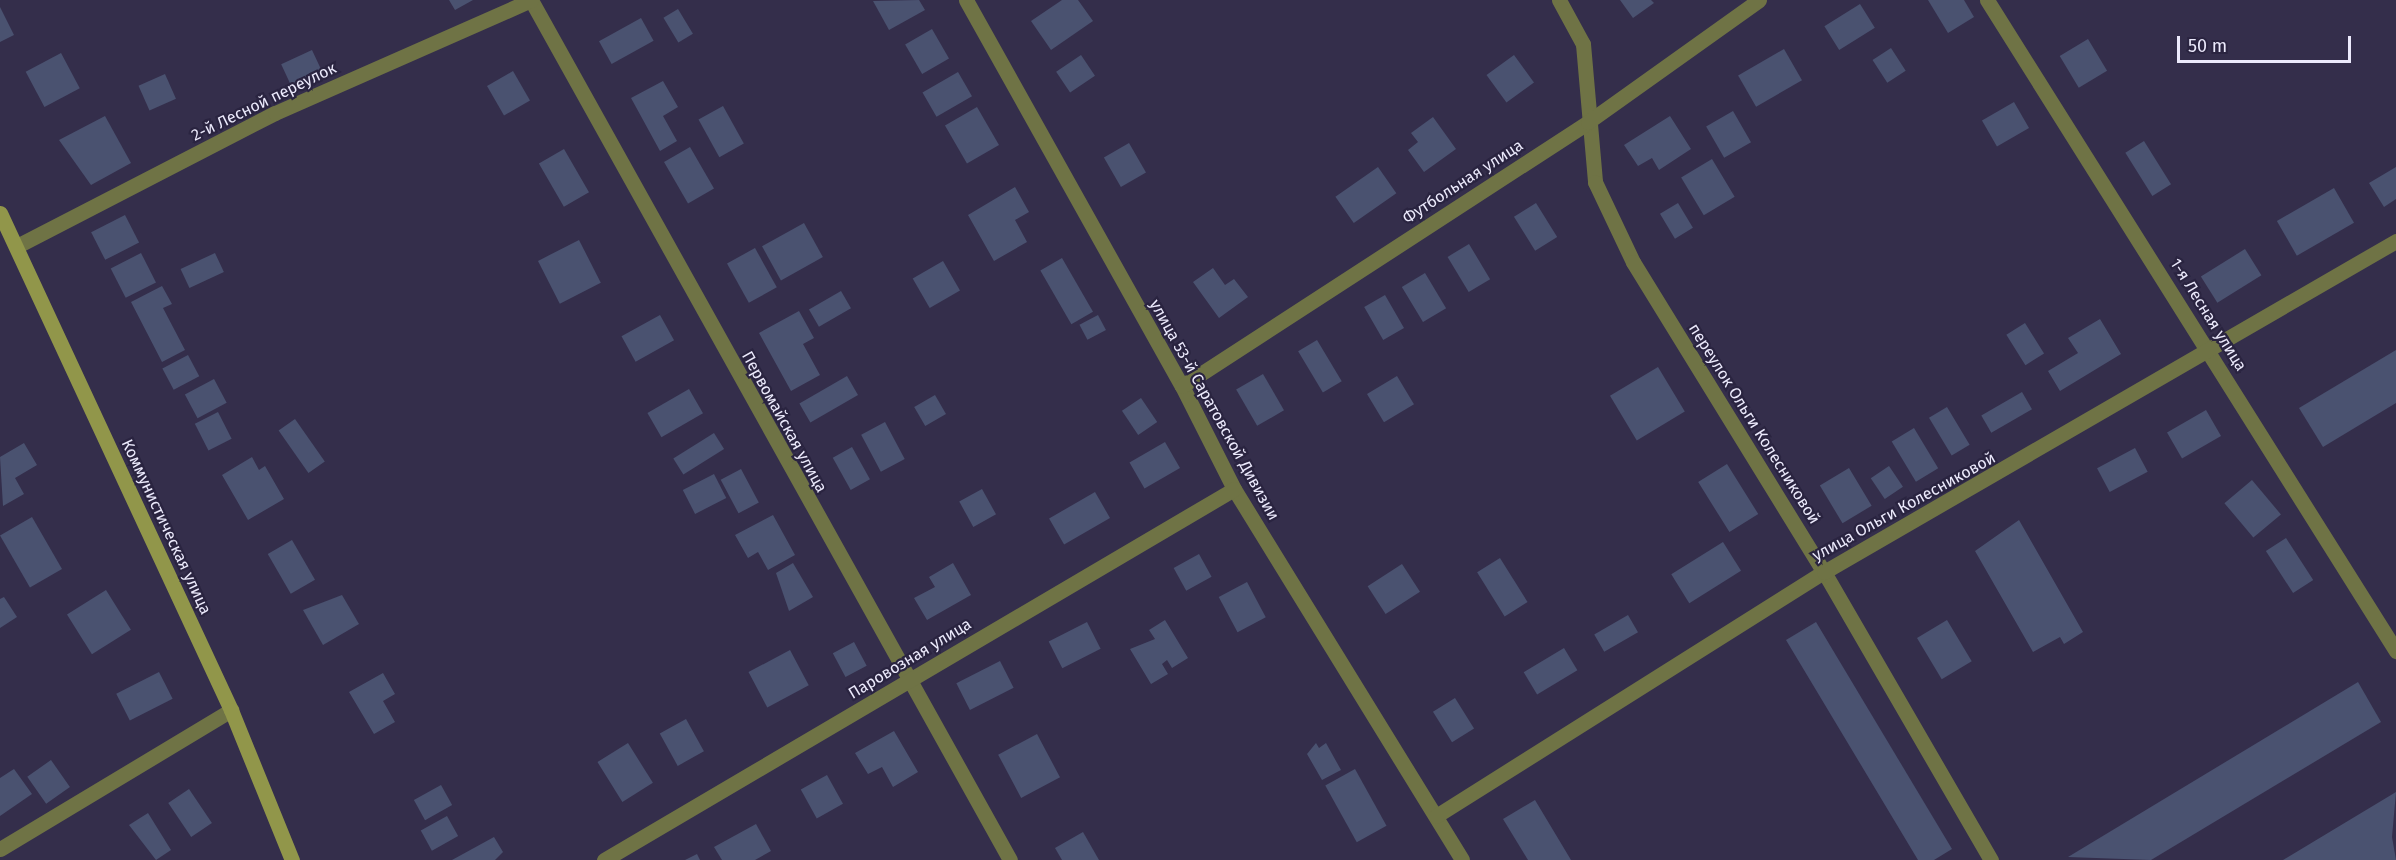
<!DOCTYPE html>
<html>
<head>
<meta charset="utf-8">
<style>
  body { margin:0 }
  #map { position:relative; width:2396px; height:860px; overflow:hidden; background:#342e4b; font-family:"Fira Sans",sans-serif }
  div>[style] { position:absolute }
  .building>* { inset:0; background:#4a5270; transform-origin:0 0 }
  .minor>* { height:15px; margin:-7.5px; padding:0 7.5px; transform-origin:7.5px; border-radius:7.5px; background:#6f7345 }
  .secondary>* { height:15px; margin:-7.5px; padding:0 7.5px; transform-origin:7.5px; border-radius:7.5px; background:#91964a }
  span { translate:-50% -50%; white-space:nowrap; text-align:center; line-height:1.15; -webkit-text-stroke:4.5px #2a2440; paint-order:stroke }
  .street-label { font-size:16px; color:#eceafc }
  .scale { position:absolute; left:2177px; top:36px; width:174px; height:27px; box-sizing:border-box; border:3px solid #eceafc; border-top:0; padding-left:8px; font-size:18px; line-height:21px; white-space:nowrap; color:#eceafc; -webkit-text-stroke:4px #2a2440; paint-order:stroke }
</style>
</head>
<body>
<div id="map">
  <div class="building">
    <div style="clip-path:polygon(449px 0,473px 0,455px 10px)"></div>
    <div style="clip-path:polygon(919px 0,925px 10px,889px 30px,873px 1px)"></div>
    <div style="clip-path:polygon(1062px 0,1078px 0,1093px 21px,1051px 50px,1031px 21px)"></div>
    <div style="clip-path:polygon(1620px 0,1651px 0,1654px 3px,1633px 18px)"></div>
    <div style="clip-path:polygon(1928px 0,1964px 0,1974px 17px,1948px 33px)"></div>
    <div style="left:1860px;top:4px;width:28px;height:42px;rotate:58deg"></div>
    <div style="clip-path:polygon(0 7px,14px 35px,0 42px)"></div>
    <div style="left:678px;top:9px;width:29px;height:17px;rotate:59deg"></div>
    <div style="left:641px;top:18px;width:26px;height:48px;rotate:61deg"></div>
    <div style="left:932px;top:29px;width:34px;height:31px;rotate:60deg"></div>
    <div style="left:2088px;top:39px;width:37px;height:33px;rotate:59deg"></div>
    <div style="left:1891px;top:48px;width:27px;height:22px;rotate:57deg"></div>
    <div style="left:1784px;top:49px;width:36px;height:53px;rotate:60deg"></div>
    <div style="left:312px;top:50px;width:23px;height:34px;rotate:65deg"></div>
    <div style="left:61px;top:53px;width:40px;height:40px;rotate:62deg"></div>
    <div style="left:1081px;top:55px;width:25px;height:30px;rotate:56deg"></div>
    <div style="left:1514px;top:55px;width:34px;height:34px;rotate:54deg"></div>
    <div style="left:513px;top:71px;width:34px;height:30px;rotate:60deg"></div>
    <div style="left:958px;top:72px;width:28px;height:41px;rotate:60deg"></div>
    <div style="left:165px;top:74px;width:27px;height:29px;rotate:66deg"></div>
    <div style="clip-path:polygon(663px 81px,678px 107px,663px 116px,677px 141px,660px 151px,631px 98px)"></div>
    <div style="left:2014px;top:102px;width:30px;height:37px;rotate:60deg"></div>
    <div style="left:723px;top:106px;width:43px;height:28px;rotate:61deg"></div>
    <div style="left:977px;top:107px;width:44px;height:37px;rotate:60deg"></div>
    <div style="left:1733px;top:111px;width:36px;height:31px;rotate:60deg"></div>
    <div style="clip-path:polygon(105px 116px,131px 163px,91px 185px,59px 140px)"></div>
    <div style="clip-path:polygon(1670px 116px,1691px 149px,1659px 170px,1652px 158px,1638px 166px,1624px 145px)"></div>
    <div style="clip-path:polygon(1433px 117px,1456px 149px,1424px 172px,1408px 150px,1418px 142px,1411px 133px)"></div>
    <div style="left:2144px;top:141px;width:51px;height:22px;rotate:58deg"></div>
    <div style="left:1129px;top:143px;width:34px;height:29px;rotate:60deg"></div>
    <div style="left:690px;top:147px;width:48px;height:30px;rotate:60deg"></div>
    <div style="left:564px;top:149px;width:50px;height:29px;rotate:60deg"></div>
    <div style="left:1712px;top:159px;width:44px;height:36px;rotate:59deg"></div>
    <div style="left:1378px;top:167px;width:32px;height:52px;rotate:55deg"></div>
    <div style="clip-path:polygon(2396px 167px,2396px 199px,2384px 207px,2369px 183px)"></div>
    <div style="clip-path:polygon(1015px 187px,1029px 212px,1015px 220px,1027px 242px,994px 261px,968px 215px)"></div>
    <div style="left:2334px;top:188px;width:40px;height:66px;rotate:60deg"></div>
    <div style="left:1536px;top:203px;width:40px;height:26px;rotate:58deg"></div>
    <div style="left:1678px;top:203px;width:29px;height:21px;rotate:59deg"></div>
    <div style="left:125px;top:215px;width:31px;height:38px;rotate:63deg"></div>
    <div style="left:804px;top:223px;width:39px;height:48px;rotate:61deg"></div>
    <div style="left:579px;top:240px;width:48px;height:46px;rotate:63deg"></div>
    <div style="left:1469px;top:244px;width:41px;height:25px;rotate:59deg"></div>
    <div style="left:755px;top:248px;width:45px;height:32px;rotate:61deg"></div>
    <div style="left:2245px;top:249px;width:31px;height:52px;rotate:58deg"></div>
    <div style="left:141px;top:253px;width:33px;height:34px;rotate:63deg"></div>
    <div style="left:215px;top:253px;width:21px;height:38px;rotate:65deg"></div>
    <div style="left:1062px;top:258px;width:62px;height:25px;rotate:60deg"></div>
    <div style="left:943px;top:261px;width:34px;height:35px;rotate:60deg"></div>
    <div style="clip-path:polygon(1213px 268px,1225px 285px,1234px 279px,1248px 297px,1219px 318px,1193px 282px)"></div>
    <div style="left:1425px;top:273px;width:41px;height:27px;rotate:59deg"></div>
    <div style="clip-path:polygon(162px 286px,172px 304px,163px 308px,185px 350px,162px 362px,131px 302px)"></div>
    <div style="left:841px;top:291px;width:20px;height:37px;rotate:60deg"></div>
    <div style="left:1385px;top:295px;width:38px;height:24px;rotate:60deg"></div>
    <div style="clip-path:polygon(799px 311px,814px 338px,803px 344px,820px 375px,791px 391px,759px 333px)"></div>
    <div style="left:660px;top:315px;width:29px;height:44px;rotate:61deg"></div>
    <div style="left:1098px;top:315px;width:17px;height:21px;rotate:62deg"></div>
    <div style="clip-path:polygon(2100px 319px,2121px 354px,2060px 391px,2048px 371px,2078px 353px,2068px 338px)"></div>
    <div style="left:2025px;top:323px;width:36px;height:22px;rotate:58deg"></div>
    <div style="left:1317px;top:340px;width:48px;height:22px;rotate:59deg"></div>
    <div style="clip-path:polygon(2396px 350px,2396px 403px,2323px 447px,2299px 408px)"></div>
    <div style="left:188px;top:355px;width:24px;height:29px;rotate:62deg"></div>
    <div style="left:1658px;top:367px;width:52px;height:56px;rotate:59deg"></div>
    <div style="left:1263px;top:374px;width:42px;height:31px;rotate:60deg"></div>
    <div style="left:847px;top:376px;width:22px;height:55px;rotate:60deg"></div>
    <div style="left:1397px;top:376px;width:33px;height:35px;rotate:59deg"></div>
    <div style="left:214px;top:379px;width:27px;height:33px;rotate:62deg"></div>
    <div style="left:689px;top:389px;width:28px;height:48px;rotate:60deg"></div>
    <div style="left:2022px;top:392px;width:20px;height:47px;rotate:60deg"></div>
    <div style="left:935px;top:395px;width:22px;height:24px;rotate:60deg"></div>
    <div style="left:1141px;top:398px;width:29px;height:23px;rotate:56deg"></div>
    <div style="left:1947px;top:407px;width:44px;height:21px;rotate:59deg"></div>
    <div style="left:2206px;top:410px;width:30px;height:45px;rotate:60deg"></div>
    <div style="left:218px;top:412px;width:30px;height:26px;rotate:63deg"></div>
    <div style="left:295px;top:419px;width:52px;height:20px;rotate:55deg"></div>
    <div style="left:885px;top:422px;width:42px;height:27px;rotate:62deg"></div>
    <div style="left:1914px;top:428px;width:47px;height:26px;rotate:59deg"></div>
    <div style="left:714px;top:433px;width:19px;height:48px;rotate:58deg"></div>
    <div style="left:1165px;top:442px;width:30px;height:41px;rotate:60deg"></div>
    <div style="clip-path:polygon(24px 443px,37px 465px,15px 478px,24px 494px,3px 506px,0 457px)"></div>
    <div style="left:852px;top:447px;width:37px;height:22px;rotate:61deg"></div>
    <div style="left:2135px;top:448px;width:27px;height:43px;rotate:62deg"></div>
    <div style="clip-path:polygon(252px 457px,259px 470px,265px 466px,284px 499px,248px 520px,222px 475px)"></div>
    <div style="left:1727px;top:464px;width:59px;height:34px;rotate:58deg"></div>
    <div style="left:1889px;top:466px;width:25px;height:22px;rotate:56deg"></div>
    <div style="left:1849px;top:468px;width:44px;height:34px;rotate:59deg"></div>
    <div style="left:741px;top:469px;width:38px;height:23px;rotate:62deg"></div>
    <div style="left:714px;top:474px;width:27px;height:35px;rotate:63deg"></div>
    <div style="left:2252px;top:480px;width:45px;height:36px;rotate:50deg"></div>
    <div style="left:982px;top:489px;width:29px;height:26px;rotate:61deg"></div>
    <div style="left:1095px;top:492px;width:30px;height:53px;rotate:60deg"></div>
    <div style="clip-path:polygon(773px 515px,795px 555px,768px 570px,758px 552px,748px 558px,735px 535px)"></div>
    <div style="left:32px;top:517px;width:60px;height:37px;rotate:60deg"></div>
    <div style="clip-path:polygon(2019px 520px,2083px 632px,2064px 644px,2060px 637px,2033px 652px,1975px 551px)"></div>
    <div style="left:2286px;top:538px;width:50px;height:24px;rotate:57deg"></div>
    <div style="left:292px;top:540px;width:46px;height:28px;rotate:60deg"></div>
    <div style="left:1723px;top:542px;width:34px;height:61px;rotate:58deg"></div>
    <div style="left:1199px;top:554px;width:26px;height:29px;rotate:61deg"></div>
    <div style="left:1500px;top:558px;width:52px;height:27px;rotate:58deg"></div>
    <div style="clip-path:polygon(793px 563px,813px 597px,789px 611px,776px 573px)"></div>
    <div style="clip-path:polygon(953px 563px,971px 595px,927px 620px,914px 598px,935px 587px,929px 577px)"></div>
    <div style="left:1402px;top:564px;width:33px;height:41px;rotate:57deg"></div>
    <div style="left:1247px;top:582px;width:40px;height:32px;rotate:62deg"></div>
    <div style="left:106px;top:590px;width:47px;height:46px;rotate:58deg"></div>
    <div style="clip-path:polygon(342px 595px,359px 624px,323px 645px,303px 610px)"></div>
    <div style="clip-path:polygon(4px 597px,17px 617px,0 628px,0 599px)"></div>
    <div style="left:1628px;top:615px;width:20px;height:39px;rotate:60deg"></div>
    <div style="clip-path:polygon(1165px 620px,1188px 658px,1172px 668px,1167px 660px,1162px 664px,1168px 674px,1151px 684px,1130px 649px,1155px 639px,1149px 630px)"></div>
    <div style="left:1947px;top:620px;width:48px;height:35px;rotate:59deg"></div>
    <div style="left:1087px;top:622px;width:30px;height:43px;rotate:63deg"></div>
    <div style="clip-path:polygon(1816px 622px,1952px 849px,1934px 860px,1918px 860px,1786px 640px)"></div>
    <div style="left:854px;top:642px;width:27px;height:24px;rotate:62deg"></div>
    <div style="left:1564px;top:648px;width:26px;height:47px;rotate:59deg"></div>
    <div style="left:790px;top:650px;width:40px;height:47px;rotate:62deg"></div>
    <div style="left:1000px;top:661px;width:30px;height:49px;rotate:63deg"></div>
    <div style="left:159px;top:672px;width:30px;height:48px;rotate:63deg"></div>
    <div style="clip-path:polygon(383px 673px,395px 694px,383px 701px,395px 722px,374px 734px,349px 692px)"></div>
    <div style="clip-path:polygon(2358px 682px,2381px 722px,2151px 860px,2068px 857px)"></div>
    <div style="left:1455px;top:698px;width:36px;height:26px;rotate:58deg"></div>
    <div style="left:686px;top:719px;width:37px;height:30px;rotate:61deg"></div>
    <div style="clip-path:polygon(894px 731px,918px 772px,893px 787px,882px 767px,868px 774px,855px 753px)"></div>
    <div style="left:1037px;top:734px;width:49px;height:44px;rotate:62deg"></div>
    <div style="left:628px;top:743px;width:47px;height:36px;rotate:58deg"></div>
    <div style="clip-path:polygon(1316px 743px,1319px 748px,1326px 743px,1341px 770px,1322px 780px,1307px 754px)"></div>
    <div style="left:51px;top:760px;width:33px;height:29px;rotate:55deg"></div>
    <div style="clip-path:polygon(14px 769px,32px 794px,0 816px,0 778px)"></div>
    <div style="left:1355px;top:769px;width:65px;height:34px;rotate:61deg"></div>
    <div style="left:827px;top:775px;width:33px;height:30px;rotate:61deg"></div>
    <div style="left:441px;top:785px;width:23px;height:31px;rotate:61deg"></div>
    <div style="left:189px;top:789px;width:41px;height:25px;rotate:56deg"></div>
    <div style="clip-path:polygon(2396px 792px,2392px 837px,2396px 860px,2283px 860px)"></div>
    <div style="clip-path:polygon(1535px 800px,1571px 860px,1528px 860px,1503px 819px)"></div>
    <div style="clip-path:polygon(148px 813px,171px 850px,156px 860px,129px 825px)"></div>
    <div style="left:447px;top:816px;width:23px;height:30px;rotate:61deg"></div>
    <div style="clip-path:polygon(756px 824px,771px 851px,755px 860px,722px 860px,714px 847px)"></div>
    <div style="clip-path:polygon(1083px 832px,1099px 860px,1062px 860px,1055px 848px)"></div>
    <div style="clip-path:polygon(494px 837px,503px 852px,495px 860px,452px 860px)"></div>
    <div style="clip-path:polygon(697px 854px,700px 860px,685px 860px)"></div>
  </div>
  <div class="minor">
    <div style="left:531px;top:0;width:984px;rotate:60.88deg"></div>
    <div style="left:966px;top:0;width:442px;rotate:60.8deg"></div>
    <div style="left:1182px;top:386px;width:115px;rotate:63.2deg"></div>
    <div style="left:1234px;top:489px;width:435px;rotate:58.4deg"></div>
    <div style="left:1559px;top:0;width:50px;rotate:61.4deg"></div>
    <div style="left:1583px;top:44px;width:139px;rotate:85deg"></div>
    <div style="left:1595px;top:182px;width:89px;rotate:64.6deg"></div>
    <div style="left:1633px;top:262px;width:364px;rotate:58.4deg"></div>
    <div style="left:1824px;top:572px;width:333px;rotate:59.9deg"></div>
    <div style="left:1987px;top:0;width:769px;rotate:57.86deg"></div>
    <div style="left:17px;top:246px;width:290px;rotate:-27.3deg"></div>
    <div style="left:275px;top:113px;width:280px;rotate:-23.8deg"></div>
    <div style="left:1182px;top:386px;width:484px;rotate:-33deg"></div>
    <div style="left:1588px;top:122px;width:210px;rotate:-35.5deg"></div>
    <div style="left:1436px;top:816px;width:458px;rotate:-32.2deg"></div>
    <div style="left:1824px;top:572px;width:661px;rotate:-30.06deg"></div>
    <div style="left:0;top:849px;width:270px;rotate:-31deg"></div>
    <div style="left:604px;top:860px;width:731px;rotate:-30.49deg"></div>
  </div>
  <div class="secondary">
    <div style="left:0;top:213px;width:548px;rotate:65.07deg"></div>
    <div style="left:231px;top:710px;width:162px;rotate:67.9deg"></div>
  </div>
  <div class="street-label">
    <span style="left:264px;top:102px;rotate:-26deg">2-й Лесной переулок</span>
    <span style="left:1463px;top:182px;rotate:-33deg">Футбольная улица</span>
    <span style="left:2208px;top:315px;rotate:58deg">1-я Лесная улица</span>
    <span style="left:1214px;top:410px;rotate:61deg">улица 53-й Саратовской Дивизии</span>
    <span style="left:784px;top:422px;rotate:61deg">Первомайская улица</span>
    <span style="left:1754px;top:424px;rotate:58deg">переулок Ольги Колесниковой</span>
    <span style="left:1904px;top:507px;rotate:-29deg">улица Ольги Колесниковой</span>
    <span style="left:166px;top:527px;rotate:65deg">Коммунистическая улица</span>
    <span style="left:910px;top:659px;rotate:-31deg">Паровозная улица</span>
  </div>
  <div class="scale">50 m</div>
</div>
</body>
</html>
